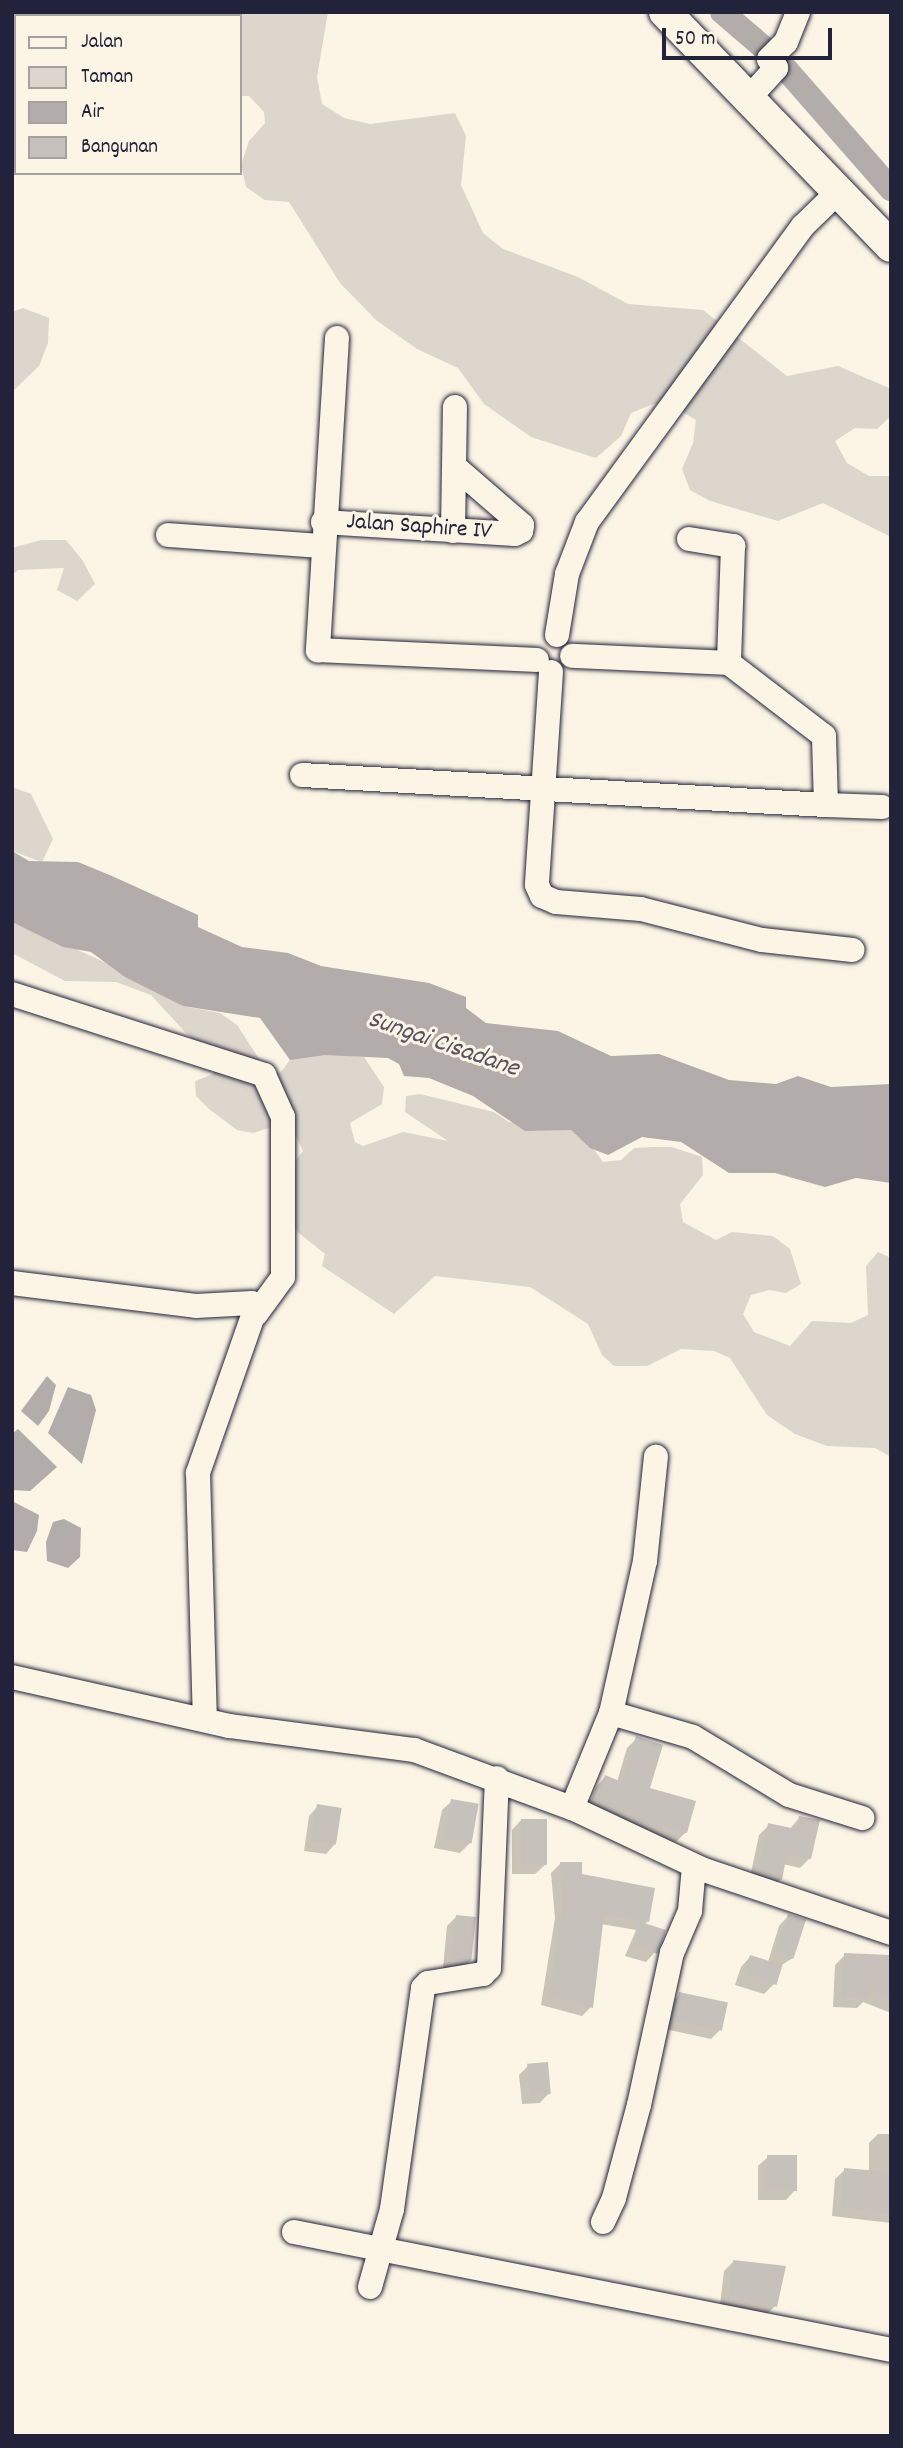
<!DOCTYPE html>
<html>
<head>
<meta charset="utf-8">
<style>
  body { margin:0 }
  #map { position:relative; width:903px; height:2448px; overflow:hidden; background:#fcf5e5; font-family:Dekko,sans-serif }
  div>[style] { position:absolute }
  .green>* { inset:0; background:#dcd6cc }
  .water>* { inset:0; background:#b2adab }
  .shadow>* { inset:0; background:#0003 }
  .canal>* { height:24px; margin:-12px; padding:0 12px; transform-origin:12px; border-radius:12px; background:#b2adab }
  .building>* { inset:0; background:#c6c1bb; transform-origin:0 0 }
  .roads { filter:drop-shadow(0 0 2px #22223b) drop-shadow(0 0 2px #22223b) }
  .minor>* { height:24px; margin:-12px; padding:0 12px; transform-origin:12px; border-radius:12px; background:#fcf5e5 }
  .major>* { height:32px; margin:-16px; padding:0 16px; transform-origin:16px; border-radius:16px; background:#fcf5e5 }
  span { translate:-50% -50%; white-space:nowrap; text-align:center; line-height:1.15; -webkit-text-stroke:6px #fcf5e5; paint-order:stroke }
  .street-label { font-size:24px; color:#22223b }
  .water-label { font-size:26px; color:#545362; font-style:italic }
  .frame { position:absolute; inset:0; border:14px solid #22223b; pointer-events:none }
  .legend { position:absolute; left:14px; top:14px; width:228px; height:161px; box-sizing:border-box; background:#fcf5e5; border:2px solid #a5a1a1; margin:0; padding:9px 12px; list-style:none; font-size:21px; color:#22223b }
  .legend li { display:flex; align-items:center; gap:14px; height:35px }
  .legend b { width:35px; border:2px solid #a5a1a1 }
  .scale { position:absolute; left:662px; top:28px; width:170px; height:32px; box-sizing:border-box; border:4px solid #22223b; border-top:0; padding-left:9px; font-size:21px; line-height:24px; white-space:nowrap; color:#22223b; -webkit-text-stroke:5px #fcf5e5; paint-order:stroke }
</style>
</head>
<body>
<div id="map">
  <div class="green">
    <div style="clip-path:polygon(214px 12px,328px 12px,317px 77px,322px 104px,344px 118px,370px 124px,455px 113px,466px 136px,461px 185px,483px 233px,503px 249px,578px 277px,628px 304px,703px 310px,787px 376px,838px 366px,889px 388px,891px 416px,877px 429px,855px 428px,835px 441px,847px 463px,869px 476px,891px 476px,891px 537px,823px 503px,778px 521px,710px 501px,690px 490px,682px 469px,693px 443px,696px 420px,676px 408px,653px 404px,631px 413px,621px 436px,596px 458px,531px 437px,484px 404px,458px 368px,417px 349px,376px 320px,340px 283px,289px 202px,265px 200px,246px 187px,241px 165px,249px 141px,265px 123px,264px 112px,249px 96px,240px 96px,240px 16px,213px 16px)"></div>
    <div style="clip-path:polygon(23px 308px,49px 318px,48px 343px,39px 366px,12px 392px,12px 312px)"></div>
    <div style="clip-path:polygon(41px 540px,66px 540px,83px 561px,95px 584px,77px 601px,57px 590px,64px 568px,18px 570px,12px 575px,12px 548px)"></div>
    <div style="clip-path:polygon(12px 787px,31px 794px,53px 839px,42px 862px,12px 851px)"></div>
    <div style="clip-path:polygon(12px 920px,115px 967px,183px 1006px,220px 1013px,237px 1025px,263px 1065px,280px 1073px,290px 1060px,306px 1052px,364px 1057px,384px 1087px,382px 1104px,350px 1123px,355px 1142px,363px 1146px,403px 1132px,448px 1141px,405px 1112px,406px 1096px,420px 1094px,494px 1112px,509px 1122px,581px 1131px,603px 1162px,621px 1160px,634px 1148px,653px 1147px,672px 1147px,702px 1157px,703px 1175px,680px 1204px,683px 1222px,716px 1240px,732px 1232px,773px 1236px,790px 1249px,801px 1284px,786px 1293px,769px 1290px,751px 1295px,743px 1314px,754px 1332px,790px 1346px,812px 1321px,851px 1323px,868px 1315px,866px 1266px,878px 1252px,891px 1258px,891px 1457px,875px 1448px,827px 1446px,795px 1434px,767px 1415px,730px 1358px,714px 1351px,681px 1349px,647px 1366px,614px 1366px,602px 1355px,588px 1324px,530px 1287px,435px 1276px,394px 1314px,322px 1266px,325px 1254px,289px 1225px,280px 1180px,303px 1151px,296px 1136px,284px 1123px,253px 1133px,237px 1130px,209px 1109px,196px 1096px,195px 1081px,211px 1075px,224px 1063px,186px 1033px,151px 995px,116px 982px,65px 981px,12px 953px)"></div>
  </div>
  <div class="water">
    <div style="clip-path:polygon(12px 851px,29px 861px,78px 862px,112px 876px,198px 915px,198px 927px,242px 947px,288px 953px,321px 966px,429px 983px,466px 997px,466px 1008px,486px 1023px,558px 1031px,611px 1056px,659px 1054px,729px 1080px,776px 1084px,798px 1076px,831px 1087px,891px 1084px,891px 1183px,856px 1178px,825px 1187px,775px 1173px,729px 1173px,681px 1142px,642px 1137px,608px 1155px,590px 1148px,571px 1130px,525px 1131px,473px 1096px,429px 1078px,404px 1076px,399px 1064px,388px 1058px,325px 1055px,290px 1060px,260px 1018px,183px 1006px,125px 977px,91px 952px,63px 947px,12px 922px)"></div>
    <div style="clip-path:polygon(47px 1376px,56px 1385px,49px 1411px,38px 1426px,21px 1411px)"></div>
    <div style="clip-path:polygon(68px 1387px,91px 1395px,96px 1410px,82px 1464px,48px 1433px)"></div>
    <div style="clip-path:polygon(18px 1429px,57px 1467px,30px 1491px,12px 1490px,12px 1434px)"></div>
    <div style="clip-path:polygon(12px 1501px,39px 1515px,37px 1531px,27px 1552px,12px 1550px)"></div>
    <div style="clip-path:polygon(64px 1519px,81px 1528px,80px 1557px,68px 1568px,47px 1561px,46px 1542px,53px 1522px)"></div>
  </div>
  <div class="shadow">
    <div style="clip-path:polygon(637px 1738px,648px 1789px,686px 1832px,676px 1842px,625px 1830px,588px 1809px,596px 1787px,605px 1777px,617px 1782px,627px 1748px)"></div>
    <div style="clip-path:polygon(452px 1801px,470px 1843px,460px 1853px,434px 1848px,442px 1810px)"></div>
    <div style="clip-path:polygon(318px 1806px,335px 1844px,326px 1854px,304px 1851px,309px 1816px)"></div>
    <div style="clip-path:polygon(800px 1817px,810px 1858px,800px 1868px,783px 1864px,780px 1880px,771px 1889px,749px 1882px,759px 1835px,769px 1825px,789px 1830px)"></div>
    <div style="clip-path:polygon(521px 1820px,545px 1865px,535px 1874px,512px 1874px,512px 1830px)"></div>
    <div style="clip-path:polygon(560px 1864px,647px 1922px,644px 1925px,655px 1952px,646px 1962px,625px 1956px,636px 1930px,601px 1924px,591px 2007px,582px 2016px,541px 2005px,555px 1918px,551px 1873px)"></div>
    <div style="clip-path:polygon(788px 1916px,793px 1958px,780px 1966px,774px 1984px,764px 1994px,735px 1985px,741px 1967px,750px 1957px,768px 1962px,779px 1926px)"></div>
    <div style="clip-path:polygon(456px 1917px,474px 1918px,471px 1960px,461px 1969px,443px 1968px,447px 1926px)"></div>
    <div style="clip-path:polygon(845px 1955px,891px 1963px,891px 2013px,863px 2002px,857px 2008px,833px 2007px,835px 1965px)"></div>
    <div style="clip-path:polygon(680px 1994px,721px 2029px,711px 2039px,665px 2029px,670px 2004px)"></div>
    <div style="clip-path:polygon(528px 2066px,549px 2093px,540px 2103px,522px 2104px,519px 2075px)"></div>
    <div style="clip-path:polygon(878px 2134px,891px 2134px,891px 2223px,832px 2216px,835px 2179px,845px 2170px,869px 2172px,869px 2143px)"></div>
    <div style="clip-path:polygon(768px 2157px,795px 2190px,786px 2200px,758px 2200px,758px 2166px)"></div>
    <div style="clip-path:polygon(733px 2262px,775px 2306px,766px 2315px,720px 2305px,724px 2271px)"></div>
  </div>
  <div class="canal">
    <div style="left:722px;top:12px;width:72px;rotate:40.5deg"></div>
    <div style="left:777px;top:59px;width:173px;rotate:48.8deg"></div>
  </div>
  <div class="building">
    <div style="clip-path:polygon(636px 1736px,663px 1745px,650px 1788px,696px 1801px,687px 1833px,634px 1821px,635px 1814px,596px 1800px,605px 1775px,622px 1782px)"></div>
    <div style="left:451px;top:1799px;width:28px;height:40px;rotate:10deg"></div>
    <div style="left:317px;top:1804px;width:25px;height:37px;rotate:9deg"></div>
    <div style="clip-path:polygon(799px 1816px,820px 1820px,811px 1859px,787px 1854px,782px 1880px,758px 1872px,768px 1823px,796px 1829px)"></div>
    <div style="left:521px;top:1819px;width:26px;height:46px"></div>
    <div style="clip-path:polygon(560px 1862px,582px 1862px,582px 1874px,655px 1888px,649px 1922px,604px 1915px,593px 2008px,549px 1997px,563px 1907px)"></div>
    <div style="left:788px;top:1914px;width:19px;height:41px;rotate:18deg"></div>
    <div style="left:456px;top:1915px;width:20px;height:44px;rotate:6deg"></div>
    <div style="left:641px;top:1922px;width:26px;height:25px;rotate:18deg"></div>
    <div style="clip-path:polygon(844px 1953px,891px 1955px,891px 2000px,868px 1992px,868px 1999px,842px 1998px)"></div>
    <div style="left:750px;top:1955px;width:34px;height:21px;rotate:17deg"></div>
    <div style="left:679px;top:1992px;width:50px;height:29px;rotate:12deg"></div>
    <div style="left:548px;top:2062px;width:32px;height:21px;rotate:85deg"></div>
    <div style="left:767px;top:2155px;width:30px;height:36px"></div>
    <div style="clip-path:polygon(844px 2168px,891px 2172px,891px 2215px,841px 2207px)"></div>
    <div style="clip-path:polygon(733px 2260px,786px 2266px,777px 2307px,729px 2296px)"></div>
  </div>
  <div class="roads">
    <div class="minor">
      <div style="left:748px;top:99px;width:42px;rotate:-47.9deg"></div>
      <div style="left:776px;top:68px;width:11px;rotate:-128deg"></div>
      <div style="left:769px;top:59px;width:24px;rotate:-45deg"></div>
      <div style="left:786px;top:42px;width:32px;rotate:-68deg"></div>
      <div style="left:337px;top:338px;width:313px;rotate:93.5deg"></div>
      <div style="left:318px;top:650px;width:219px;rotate:2.6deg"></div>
      <div style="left:323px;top:522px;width:192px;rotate:3.6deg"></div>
      <div style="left:515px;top:534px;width:7px;rotate:-27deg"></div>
      <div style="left:521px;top:531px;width:6px;rotate:-81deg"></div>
      <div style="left:522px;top:525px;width:89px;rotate:-139.1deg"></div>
      <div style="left:453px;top:531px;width:124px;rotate:-89.1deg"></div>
      <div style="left:168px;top:535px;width:155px;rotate:4.1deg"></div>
      <div style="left:689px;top:539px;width:45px;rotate:9deg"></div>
      <div style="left:733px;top:546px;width:117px;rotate:92deg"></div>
      <div style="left:557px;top:635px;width:62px;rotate:-80.7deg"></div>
      <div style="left:567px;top:574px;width:56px;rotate:-69deg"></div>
      <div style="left:587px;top:522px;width:366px;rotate:-53.9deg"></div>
      <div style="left:803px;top:226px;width:52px;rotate:-44.2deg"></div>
      <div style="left:551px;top:672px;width:213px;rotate:93.8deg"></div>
      <div style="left:537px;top:885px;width:12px;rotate:66deg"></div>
      <div style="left:542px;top:896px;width:15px;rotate:23deg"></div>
      <div style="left:556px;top:902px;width:85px;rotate:4.7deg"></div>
      <div style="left:641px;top:909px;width:125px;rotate:14.4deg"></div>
      <div style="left:762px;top:940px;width:91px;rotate:6.3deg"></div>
      <div style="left:302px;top:775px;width:525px;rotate:3.28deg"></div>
      <div style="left:826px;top:805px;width:69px;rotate:-91.7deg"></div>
      <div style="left:824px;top:736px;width:120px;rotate:-142.5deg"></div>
      <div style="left:729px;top:663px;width:157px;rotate:-177.4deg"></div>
      <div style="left:826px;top:805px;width:56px;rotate:2deg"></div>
      <div style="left:12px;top:994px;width:265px;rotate:17.8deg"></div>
      <div style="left:264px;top:1075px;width:46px;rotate:65.7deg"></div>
      <div style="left:283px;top:1117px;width:160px;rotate:90deg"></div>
      <div style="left:283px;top:1277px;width:46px;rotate:126.1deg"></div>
      <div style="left:12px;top:1283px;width:185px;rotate:7.1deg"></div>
      <div style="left:196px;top:1306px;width:56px;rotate:-3.1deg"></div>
      <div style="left:252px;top:1303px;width:6px;rotate:45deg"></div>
      <div style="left:256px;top:1307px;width:176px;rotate:109.3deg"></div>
      <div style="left:198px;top:1473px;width:247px;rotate:88.4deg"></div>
      <div style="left:12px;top:1677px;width:222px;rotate:12.7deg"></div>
      <div style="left:229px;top:1726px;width:187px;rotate:7.4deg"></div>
      <div style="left:414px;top:1750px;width:168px;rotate:20.2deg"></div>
      <div style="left:572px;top:1808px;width:146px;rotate:25.2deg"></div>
      <div style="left:704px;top:1870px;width:197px;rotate:18.6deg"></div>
      <div style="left:611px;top:1713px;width:85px;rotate:16.3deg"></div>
      <div style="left:693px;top:1737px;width:112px;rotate:31.1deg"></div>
      <div style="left:789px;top:1795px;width:77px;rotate:17.5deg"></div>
      <div style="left:572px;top:1808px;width:103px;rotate:-67.7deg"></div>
      <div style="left:611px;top:1713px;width:156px;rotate:-77.4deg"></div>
      <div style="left:645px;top:1561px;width:105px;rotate:-84deg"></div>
      <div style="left:603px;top:2222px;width:26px;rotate:-65deg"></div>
      <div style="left:614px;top:2198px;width:96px;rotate:-75deg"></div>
      <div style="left:639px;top:2105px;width:156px;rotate:-77.8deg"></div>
      <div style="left:672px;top:1953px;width:46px;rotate:-66.8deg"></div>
      <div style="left:690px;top:1911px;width:45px;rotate:-84.9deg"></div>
      <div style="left:294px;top:2232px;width:609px;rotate:11.18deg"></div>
      <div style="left:370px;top:2287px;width:81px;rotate:-74.2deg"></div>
      <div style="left:392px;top:2209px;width:223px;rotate:-82deg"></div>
      <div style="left:423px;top:1988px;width:7px;rotate:-45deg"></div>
      <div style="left:428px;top:1983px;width:56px;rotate:-9.3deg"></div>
      <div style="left:483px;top:1974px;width:8px;rotate:-45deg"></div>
      <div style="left:489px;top:1968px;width:190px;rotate:-87.6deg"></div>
    </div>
    <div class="major">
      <div style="left:665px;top:12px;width:325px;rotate:46deg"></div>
    </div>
  </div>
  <div class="street-label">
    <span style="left:419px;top:528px;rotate:4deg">Jalan Saphire IV</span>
  </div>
  <div class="water-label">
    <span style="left:443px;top:1045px;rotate:19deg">Sungai Cisadane</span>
  </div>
  <div class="frame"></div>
  <ul class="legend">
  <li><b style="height:9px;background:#fcf5e5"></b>Jalan</li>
  <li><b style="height:19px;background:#dcd6cc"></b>Taman</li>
  <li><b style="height:19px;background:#b2adab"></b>Air</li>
  <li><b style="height:19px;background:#c6c1bb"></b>Bangunan</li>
  </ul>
  <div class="scale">50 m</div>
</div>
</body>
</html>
